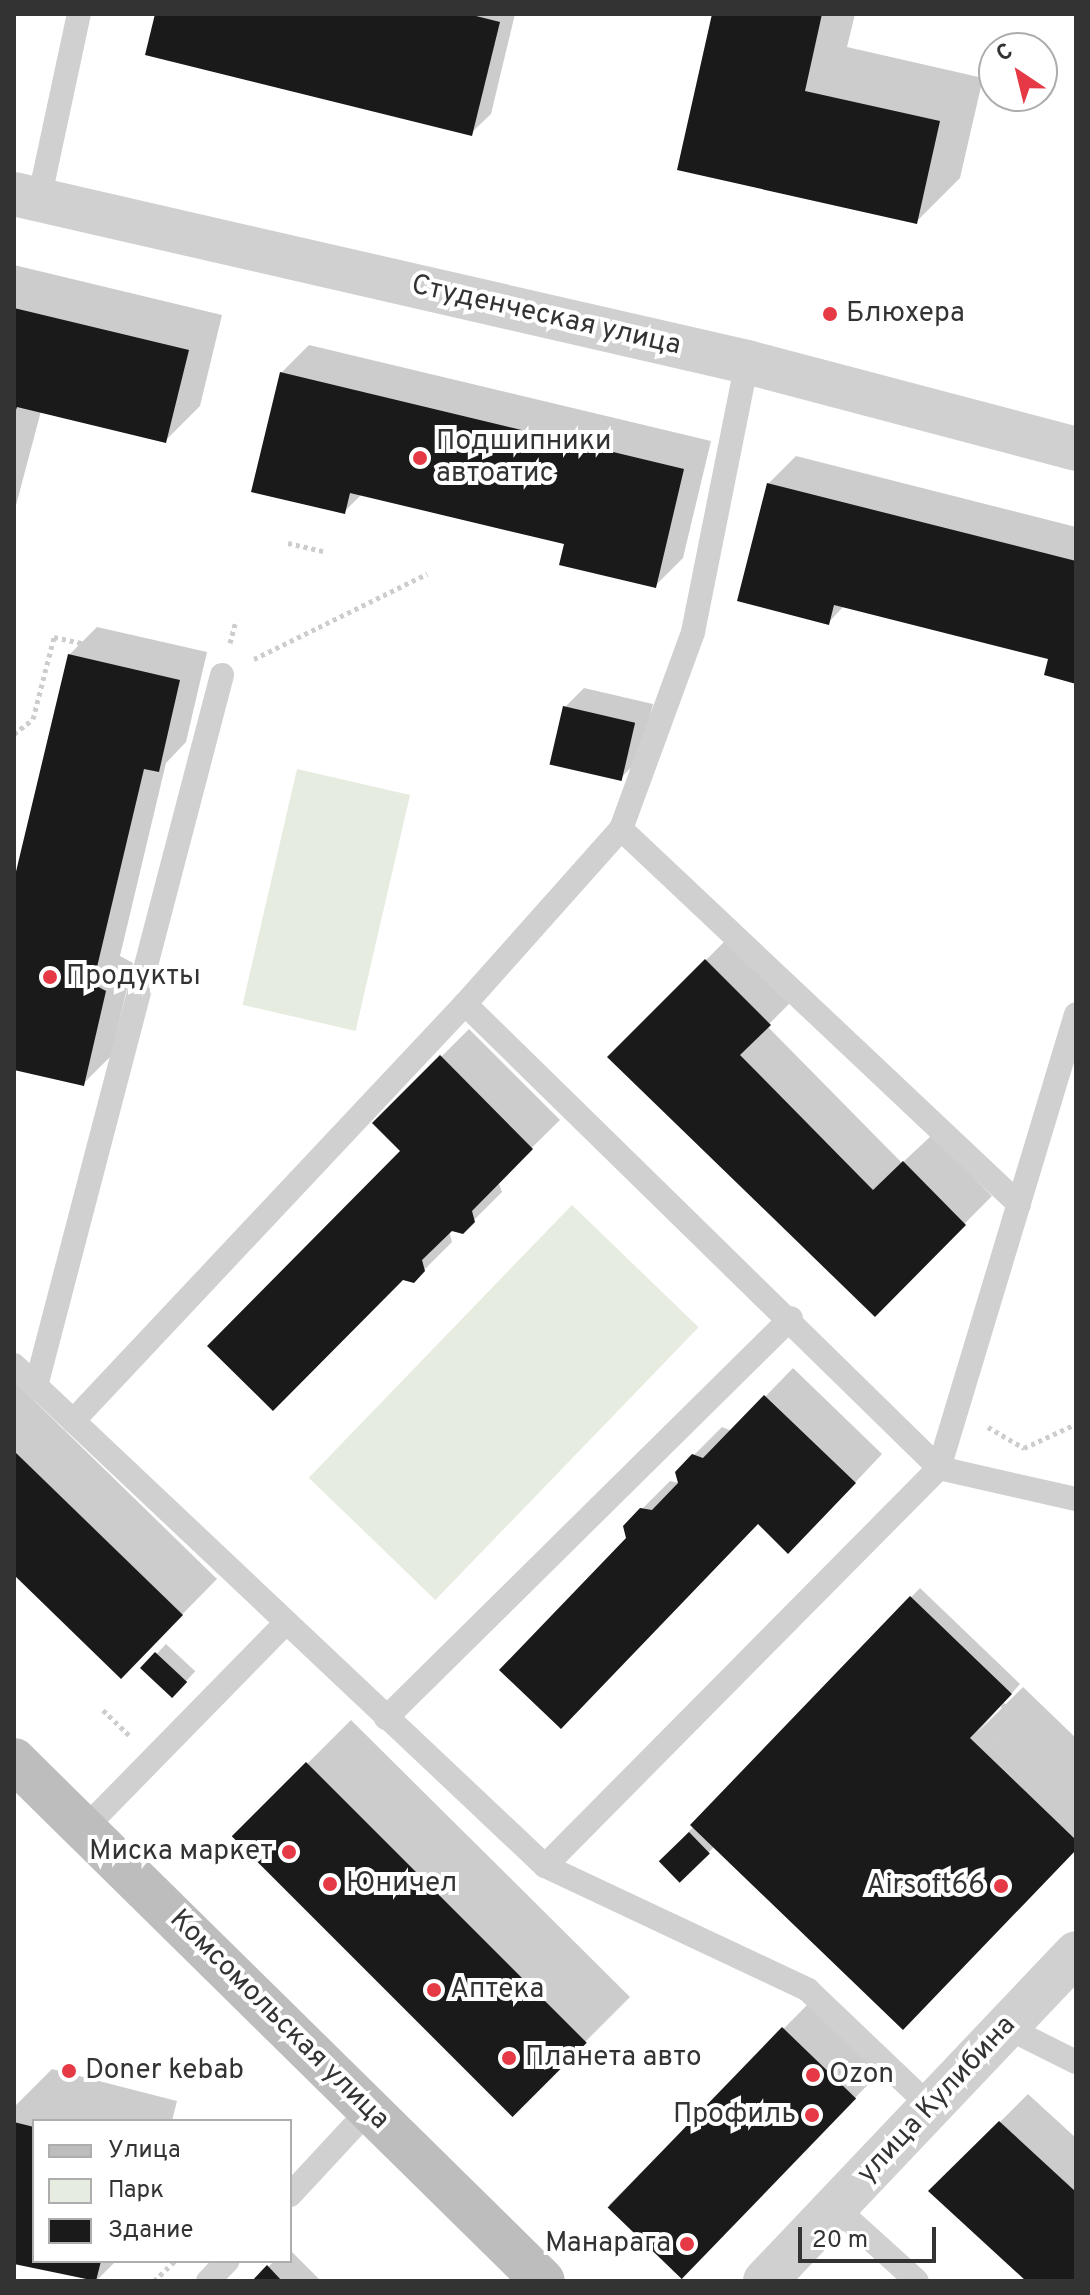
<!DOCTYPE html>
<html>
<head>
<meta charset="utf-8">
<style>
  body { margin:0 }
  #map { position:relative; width:1090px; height:2295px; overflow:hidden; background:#fff; font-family:Overpass,sans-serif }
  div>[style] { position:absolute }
  .green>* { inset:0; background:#e6ecdf; transform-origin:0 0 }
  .shadow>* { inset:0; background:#0003; transform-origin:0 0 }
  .building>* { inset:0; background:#1a1a1a; transform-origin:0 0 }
  .path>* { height:5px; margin-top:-2.5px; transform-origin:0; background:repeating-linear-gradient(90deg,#cdcdcd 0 4px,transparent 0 8px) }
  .lane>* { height:24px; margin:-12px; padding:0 12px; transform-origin:12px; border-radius:12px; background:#d0d0d0 }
  .street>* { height:44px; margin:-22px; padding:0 22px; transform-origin:22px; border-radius:22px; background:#d0d0d0 }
  .secondary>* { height:44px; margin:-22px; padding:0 22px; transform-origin:22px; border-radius:22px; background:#bdbdbd }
  .dots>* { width:22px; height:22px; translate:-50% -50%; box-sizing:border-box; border:4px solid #fff; border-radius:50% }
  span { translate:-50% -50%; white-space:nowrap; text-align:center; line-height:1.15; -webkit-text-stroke:8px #fff; paint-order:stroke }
  .poi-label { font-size:28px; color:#333 }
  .left { translate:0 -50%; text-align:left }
  .right { translate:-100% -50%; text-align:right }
  .street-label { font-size:28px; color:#333 }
  .frame { position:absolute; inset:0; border:16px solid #333; pointer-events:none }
  .legend { position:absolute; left:32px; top:2119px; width:260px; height:144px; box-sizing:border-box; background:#fff; border:2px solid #adadad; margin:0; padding:10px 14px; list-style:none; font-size:24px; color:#333 }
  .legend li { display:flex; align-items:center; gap:16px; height:40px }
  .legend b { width:40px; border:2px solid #adadad }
  .north { position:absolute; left:978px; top:32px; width:80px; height:80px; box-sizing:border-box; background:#fff; border:2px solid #adadad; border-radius:50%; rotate:325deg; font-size:22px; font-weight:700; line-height:32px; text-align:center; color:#333 }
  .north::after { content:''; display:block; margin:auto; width:28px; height:36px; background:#e63946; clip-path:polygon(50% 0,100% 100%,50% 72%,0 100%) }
  .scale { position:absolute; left:798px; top:2227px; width:138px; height:36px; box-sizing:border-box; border:4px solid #333; border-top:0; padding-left:10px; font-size:24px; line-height:28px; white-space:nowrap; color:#333; -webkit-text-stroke:6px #fff; paint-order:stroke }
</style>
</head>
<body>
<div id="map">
  <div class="green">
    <div style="left:297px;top:769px;width:116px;height:242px;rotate:13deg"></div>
    <div style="left:572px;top:1205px;width:176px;height:379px;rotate:44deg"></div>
  </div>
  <div class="shadow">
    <div style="clip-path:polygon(157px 14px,515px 14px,491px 114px,471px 133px)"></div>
    <div style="clip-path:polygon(714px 14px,855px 14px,847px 47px,983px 78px,960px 178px,916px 222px)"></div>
    <div style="clip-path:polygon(14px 265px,222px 315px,200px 406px,165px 441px,41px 411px,14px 513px)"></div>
    <div style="clip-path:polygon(309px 345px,711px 441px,683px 558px,655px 586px,566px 542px,362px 494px,344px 512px,281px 373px)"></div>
    <div style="clip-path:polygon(796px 456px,1076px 527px,1076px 682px,1051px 658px,845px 605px,828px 623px,768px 484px)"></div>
    <div style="clip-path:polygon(97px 627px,207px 652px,186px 742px,166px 763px,120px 956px,133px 963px,111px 1056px,83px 1084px,14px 1067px,14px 889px,69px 655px)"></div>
    <div style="clip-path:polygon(584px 688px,653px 704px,639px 759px,620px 779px,565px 707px)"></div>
    <div style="clip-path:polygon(734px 932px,797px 996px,767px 1026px,902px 1163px,932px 1135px,992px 1196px,875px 1314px,609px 1057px)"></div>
    <div style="clip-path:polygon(469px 1029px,560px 1120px,498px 1181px,502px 1192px,462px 1232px,449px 1231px,452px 1242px,413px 1281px,403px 1151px,375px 1123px)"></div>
    <div style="clip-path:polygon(793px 1368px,882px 1454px,816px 1524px,758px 1522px,628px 1538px,625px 1526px,670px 1481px,680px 1483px,677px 1472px,722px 1427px,732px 1431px)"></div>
    <div style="clip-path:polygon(14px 1381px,217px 1579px,156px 1641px,14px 1572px)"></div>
    <div style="clip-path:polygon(920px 1588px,1020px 1684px,977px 1733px,1023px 1687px,1076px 1738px,1076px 1849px,715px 1846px,680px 1881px,661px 1861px)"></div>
    <div style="left:166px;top:1644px;width:40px;height:33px;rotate:43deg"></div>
    <div style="clip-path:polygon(351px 1720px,630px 1997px,517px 2110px,307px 1764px)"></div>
    <div style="clip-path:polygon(818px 1994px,889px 2063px,717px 2240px,609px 2205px)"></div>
    <div style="clip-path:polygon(52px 2069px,177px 2101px,172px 2121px,34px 2121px,34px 2261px,116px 2261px,96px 2281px,14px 2262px,14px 2107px)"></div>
    <div style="clip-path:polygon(1028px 2094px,1076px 2138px,1076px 2281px,1029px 2281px,931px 2191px)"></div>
    <div style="clip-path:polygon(290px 2250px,321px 2281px,255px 2281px,274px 2261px,290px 2261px)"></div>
  </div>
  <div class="building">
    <div style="clip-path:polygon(155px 14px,468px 14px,500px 22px,472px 136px,145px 55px)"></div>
    <div style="clip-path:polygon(712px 14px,822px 14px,805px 91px,940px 121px,917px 224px,677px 170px)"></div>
    <div style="clip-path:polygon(14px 308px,189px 350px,166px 443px,17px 407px,14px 416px)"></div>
    <div style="clip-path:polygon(280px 372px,684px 469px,656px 588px,559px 565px,564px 544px,350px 493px,345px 514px,251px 492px)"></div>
    <div style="clip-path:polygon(767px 483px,1076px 561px,1076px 684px,1044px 675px,1048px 659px,834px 605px,829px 625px,737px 601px)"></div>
    <div style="clip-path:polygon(68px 654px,180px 680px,159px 772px,144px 769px,93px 984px,106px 991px,84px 1086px,14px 1070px,14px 880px)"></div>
    <div style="left:563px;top:706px;width:74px;height:60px;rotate:13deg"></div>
    <div style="clip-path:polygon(705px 959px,771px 1025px,740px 1055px,873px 1190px,903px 1161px,966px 1225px,875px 1317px,607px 1057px)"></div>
    <div style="clip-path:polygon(440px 1055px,533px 1149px,472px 1211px,475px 1222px,463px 1234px,452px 1231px,422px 1260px,425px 1271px,414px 1283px,403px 1280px,273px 1411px,207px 1346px,400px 1151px,372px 1123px)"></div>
    <div style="clip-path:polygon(764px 1395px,856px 1483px,788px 1554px,758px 1524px,561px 1729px,499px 1670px,626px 1538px,623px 1526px,640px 1508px,652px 1510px,678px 1483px,675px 1472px,692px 1454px,703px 1458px)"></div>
    <div style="clip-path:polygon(14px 1451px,183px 1615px,121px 1679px,14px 1575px)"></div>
    <div style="clip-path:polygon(910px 1596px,1012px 1694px,970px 1738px,1076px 1840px,1076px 1850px,903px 2030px,690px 1825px)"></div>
    <div style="left:155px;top:1652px;width:44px;height:22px;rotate:43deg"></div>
    <div style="left:306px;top:1762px;width:397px;height:105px;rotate:45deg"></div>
    <div style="left:689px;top:1832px;width:30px;height:42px;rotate:46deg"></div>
    <div style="left:782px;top:2027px;width:103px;height:251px;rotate:44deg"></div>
    <div style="clip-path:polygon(999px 2121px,1076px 2192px,1076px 2281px,1026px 2281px,928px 2191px)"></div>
    <div style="clip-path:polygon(14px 2122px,34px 2127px,34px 2261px,101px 2261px,96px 2281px,14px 2264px)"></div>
    <div style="clip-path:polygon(267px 2265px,282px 2281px,252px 2281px)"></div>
  </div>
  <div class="path">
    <div style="left:288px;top:543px;width:36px;rotate:13deg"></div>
    <div style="left:230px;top:643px;width:24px;rotate:-75deg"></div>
    <div style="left:254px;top:659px;width:193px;rotate:-26.2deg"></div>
    <div style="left:14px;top:734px;width:24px;rotate:-38deg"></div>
    <div style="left:33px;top:719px;width:85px;rotate:-75.6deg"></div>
    <div style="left:54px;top:637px;width:138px;rotate:12.5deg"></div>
    <div style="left:988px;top:1427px;width:42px;rotate:30.3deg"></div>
    <div style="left:1024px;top:1448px;width:57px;rotate:-24.8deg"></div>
    <div style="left:1002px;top:1704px;width:11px;rotate:41deg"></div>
    <div style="left:1010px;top:1711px;width:32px;rotate:134deg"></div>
    <div style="left:988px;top:1734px;width:11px;rotate:45deg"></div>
    <div style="left:996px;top:1742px;width:32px;rotate:-46deg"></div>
    <div style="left:1018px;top:1719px;width:11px;rotate:45deg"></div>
    <div style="left:1026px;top:1727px;width:16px;rotate:135deg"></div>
    <div style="left:103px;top:1710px;width:36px;rotate:44deg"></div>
    <div style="left:154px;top:2281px;width:29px;rotate:-44deg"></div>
  </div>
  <div class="lane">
    <div style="left:39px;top:200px;width:190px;rotate:-77.9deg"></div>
    <div style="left:621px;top:829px;width:547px;rotate:43.3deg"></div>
    <div style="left:465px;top:1004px;width:663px;rotate:44.39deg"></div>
    <div style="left:939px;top:1468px;width:140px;rotate:12.8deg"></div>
    <div style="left:14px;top:1365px;width:730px;rotate:43.33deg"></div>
    <div style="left:545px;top:1866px;width:291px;rotate:25.2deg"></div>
    <div style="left:808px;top:1990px;width:168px;rotate:43.6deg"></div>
    <div style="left:36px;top:1386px;width:735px;rotate:-75.34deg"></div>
    <div style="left:73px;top:1421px;width:572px;rotate:-46.77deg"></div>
    <div style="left:465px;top:1004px;width:234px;rotate:-48.3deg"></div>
    <div style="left:621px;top:829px;width:210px;rotate:-69.9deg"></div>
    <div style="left:693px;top:632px;width:275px;rotate:-78.7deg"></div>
    <div style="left:386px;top:1718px;width:569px;rotate:-44.64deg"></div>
    <div style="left:85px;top:1828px;width:286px;rotate:-45.6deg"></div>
    <div style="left:545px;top:1866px;width:560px;rotate:-45.29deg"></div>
    <div style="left:939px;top:1468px;width:474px;rotate:-73.2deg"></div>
    <div style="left:1006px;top:2027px;width:78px;rotate:26.6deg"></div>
    <div style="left:290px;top:2195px;width:116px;rotate:-47.1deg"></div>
    <div style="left:835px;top:2207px;width:110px;rotate:42.1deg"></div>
    <div style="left:208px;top:2281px;width:28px;rotate:-46deg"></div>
  </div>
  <div class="street">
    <div style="left:14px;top:194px;width:752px;rotate:12.91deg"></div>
    <div style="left:747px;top:362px;width:340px;rotate:14.8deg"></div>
    <div style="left:765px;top:2281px;width:452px;rotate:-46.5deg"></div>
  </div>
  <div class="secondary">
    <div style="left:14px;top:1760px;width:742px;rotate:44.56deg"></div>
  </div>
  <div class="dots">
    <div style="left:830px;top:314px;background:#e63946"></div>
    <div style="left:420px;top:458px;background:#e63946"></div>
    <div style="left:50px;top:977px;background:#e63946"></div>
    <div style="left:289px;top:1852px;background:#e63946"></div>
    <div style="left:330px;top:1884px;background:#e63946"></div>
    <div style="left:1001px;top:1886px;background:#e63946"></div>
    <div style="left:434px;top:1990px;background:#e63946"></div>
    <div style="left:509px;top:2058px;background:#e63946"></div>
    <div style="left:69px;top:2071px;background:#e63946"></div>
    <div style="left:813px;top:2075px;background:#e63946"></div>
    <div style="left:812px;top:2115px;background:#e63946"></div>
    <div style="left:687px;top:2244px;background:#e63946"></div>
  </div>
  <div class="poi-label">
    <span class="left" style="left:846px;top:314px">Блюхера</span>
    <span class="left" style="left:436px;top:458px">Подшипники<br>автоатис</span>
    <span class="left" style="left:66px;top:977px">Продукты</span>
    <span class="right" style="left:273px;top:1852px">Миска маркет</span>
    <span class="left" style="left:346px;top:1884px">Юничел</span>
    <span class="right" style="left:985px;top:1886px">Airsoft66</span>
    <span class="left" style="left:450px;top:1990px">Аптека</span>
    <span class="left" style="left:525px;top:2058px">Планета авто</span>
    <span class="left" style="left:85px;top:2071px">Doner kebab</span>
    <span class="left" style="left:829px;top:2075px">Ozon</span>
    <span class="right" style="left:796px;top:2115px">Профиль</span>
    <span class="right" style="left:671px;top:2244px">Манарага</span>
  </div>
  <div class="street-label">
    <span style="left:546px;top:316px;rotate:13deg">Студенческая улица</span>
    <span style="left:279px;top:2020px;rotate:45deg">Комсомольская улица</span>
    <span style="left:937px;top:2100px;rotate:-47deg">улица Кулибина</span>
  </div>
  <div class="frame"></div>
  <ul class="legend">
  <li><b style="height:10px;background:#bdbdbd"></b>Улица</li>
  <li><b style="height:22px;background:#e6ecdf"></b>Парк</li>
  <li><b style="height:22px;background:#1a1a1a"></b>Здание</li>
  </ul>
  <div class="north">С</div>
  <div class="scale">20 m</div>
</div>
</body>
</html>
